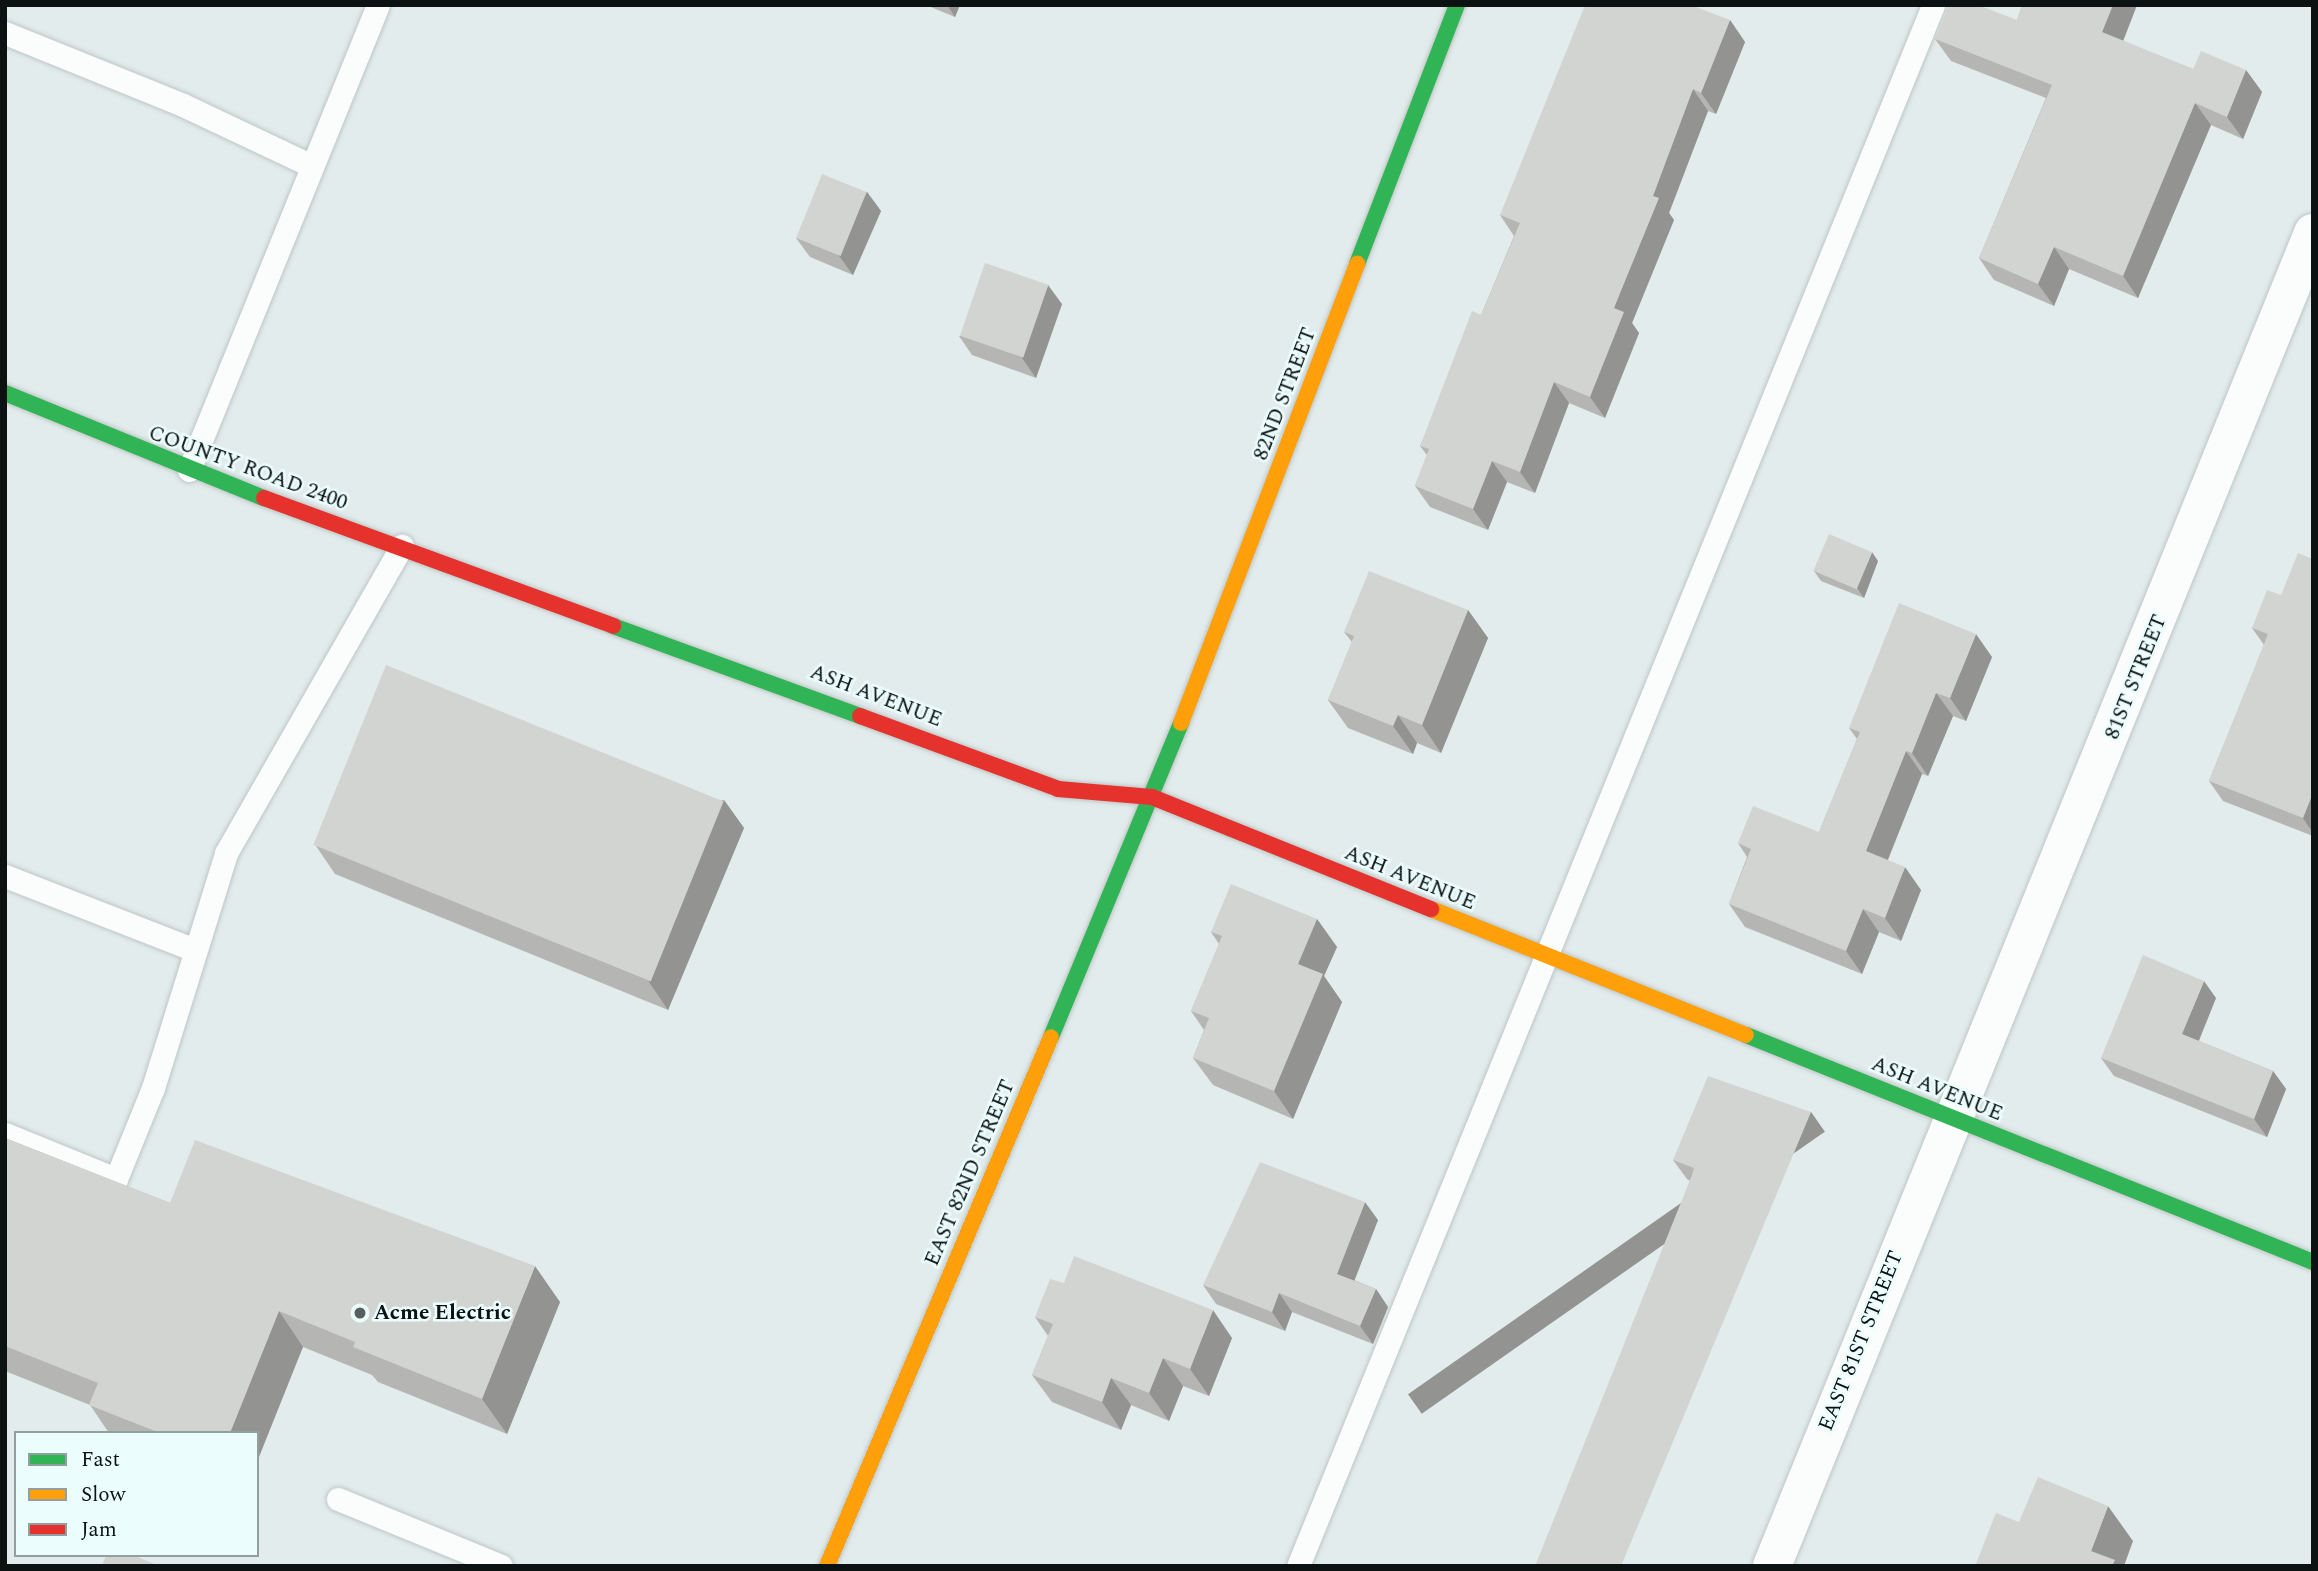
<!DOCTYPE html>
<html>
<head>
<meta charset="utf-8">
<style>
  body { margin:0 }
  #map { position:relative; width:2318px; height:1571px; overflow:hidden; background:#e3ecec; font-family:Spectral,serif }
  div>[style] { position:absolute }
  .roads { filter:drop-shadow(0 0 2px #bec6c6) drop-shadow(0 0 2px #bec6c6) }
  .lane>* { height:23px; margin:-11.5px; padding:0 11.5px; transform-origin:11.5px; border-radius:11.5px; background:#fbfcfc }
  .street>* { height:38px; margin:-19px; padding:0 19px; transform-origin:19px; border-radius:19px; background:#fbfcfc }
  .fast>* { height:16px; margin:-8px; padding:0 8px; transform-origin:8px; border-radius:8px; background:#30b455 }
  .slow>* { height:16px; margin:-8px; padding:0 8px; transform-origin:8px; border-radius:8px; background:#ff9f0a }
  .jam>* { height:16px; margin:-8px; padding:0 8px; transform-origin:8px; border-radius:8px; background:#e5322d }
  .wall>* { inset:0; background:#b5b6b4 }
  .shaded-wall>* { inset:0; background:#939492; transform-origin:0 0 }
  .building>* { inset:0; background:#d2d4d1; transform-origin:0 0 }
  .dots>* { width:19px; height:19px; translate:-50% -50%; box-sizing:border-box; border:4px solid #ecfdfd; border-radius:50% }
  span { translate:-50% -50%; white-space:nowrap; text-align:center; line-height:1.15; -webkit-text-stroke:5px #ecfdfd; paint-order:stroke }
  .street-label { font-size:21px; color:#0c1212 }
  .poi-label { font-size:21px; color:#0c1212; font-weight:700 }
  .left { translate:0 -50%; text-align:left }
  .frame { position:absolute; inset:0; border:7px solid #0c1212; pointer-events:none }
  .legend { position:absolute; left:14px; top:1431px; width:245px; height:126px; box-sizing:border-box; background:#ecfdfd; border:2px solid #929f9f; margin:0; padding:9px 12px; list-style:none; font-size:21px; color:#0c1212 }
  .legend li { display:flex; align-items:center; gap:14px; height:35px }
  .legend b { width:35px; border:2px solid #929f9f }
</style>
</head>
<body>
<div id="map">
  <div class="roads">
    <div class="lane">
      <div style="left:5px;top:33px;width:192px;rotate:22deg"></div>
      <div style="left:183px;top:105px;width:143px;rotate:25.3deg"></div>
      <div style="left:189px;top:470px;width:502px;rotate:-67.88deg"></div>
      <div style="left:5px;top:876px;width:204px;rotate:21.3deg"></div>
      <div style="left:5px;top:1134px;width:120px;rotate:22.1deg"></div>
      <div style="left:116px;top:1179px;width:98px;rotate:-67.9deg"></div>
      <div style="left:153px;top:1088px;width:246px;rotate:-72.7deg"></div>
      <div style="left:226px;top:853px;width:354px;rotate:-60.2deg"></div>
      <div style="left:338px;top:1499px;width:176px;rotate:22.3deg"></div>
      <div style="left:1298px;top:1566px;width:1685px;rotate:-67.86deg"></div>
    </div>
    <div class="street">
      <div style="left:1772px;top:1566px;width:1439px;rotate:-67.91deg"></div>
    </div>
    <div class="fast">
      <div style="left:1357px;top:264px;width:278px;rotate:-68.9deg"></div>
      <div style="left:5px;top:393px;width:279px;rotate:22.1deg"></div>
      <div style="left:613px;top:626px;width:263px;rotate:20deg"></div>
      <div style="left:1746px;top:1035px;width:611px;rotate:21.82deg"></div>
      <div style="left:1051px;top:1037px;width:340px;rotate:-67.5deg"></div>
    </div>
    <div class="slow">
      <div style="left:1181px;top:723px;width:492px;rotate:-69deg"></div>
      <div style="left:1431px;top:909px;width:339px;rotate:21.8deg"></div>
      <div style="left:827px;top:1566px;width:574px;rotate:-67.05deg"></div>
    </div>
    <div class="jam">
      <div style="left:264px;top:498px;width:372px;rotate:20.1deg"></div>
      <div style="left:860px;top:716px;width:211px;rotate:20.2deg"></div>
      <div style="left:1058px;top:789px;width:94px;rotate:4.9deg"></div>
      <div style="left:1152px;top:797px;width:301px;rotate:21.9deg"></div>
    </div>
  </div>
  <div class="wall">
    <div style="clip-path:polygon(926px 5px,960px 5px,955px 17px)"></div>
    <div style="clip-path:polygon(2022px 5px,2137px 5px,2123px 41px,2193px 69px,2246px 70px,2262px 92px,2243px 139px,2211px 125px,2138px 298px,2069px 269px,2054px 306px,1994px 280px,1979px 258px,2046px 98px,1951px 61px,1935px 39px,2017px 20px)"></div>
    <div style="clip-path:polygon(1730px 20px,1745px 42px,1716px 114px,1708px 111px,1669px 213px,1674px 220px,1632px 323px,1639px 333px,1605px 418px,1569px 403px,1535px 493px,1507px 482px,1488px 530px,1430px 507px,1415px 486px,1427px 455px,1420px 446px,1481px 315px,1514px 236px,1500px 215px)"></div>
    <div style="clip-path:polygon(867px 192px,881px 211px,853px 275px,810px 257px,796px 238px)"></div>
    <div style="clip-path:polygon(1062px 304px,1036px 378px,972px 355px,959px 336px)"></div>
    <div style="clip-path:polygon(2313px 559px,2313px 836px,2223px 801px,2209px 781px,2264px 645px,2252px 628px)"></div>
    <div style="clip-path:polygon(1878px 561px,1864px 598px,1821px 581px,1814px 571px)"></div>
    <div style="clip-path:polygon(1468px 610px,1488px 638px,1441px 753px,1417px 743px,1413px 754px,1348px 728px,1328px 700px,1352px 642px,1344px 632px)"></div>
    <div style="clip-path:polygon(1992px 657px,1966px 721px,1953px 716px,1928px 776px,1922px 774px,1888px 860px,1921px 890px,1901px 941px,1879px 932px,1862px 974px,1745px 927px,1729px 904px,1747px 857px,1738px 843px,1819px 832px,1857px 739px,1849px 728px)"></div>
    <div style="clip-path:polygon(724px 800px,744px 828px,668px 1010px,335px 874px,316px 846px)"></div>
    <div style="clip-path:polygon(1317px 919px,1337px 947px,1324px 976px,1342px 1002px,1293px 1119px,1213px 1085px,1193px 1058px,1204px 1030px,1191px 1011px,1219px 944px,1211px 932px)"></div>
    <div style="clip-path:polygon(2216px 998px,2199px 1041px,2273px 1071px,2286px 1089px,2267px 1137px,2114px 1076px,2101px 1058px)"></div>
    <div style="clip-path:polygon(1811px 1112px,1825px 1132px,1690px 1181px,1687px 1179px,1673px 1160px)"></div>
    <div style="clip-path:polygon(5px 1138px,170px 1203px,560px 1302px,507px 1434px,378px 1382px,372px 1375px,303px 1347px,257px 1433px,109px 1433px,90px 1405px,5px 1371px)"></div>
    <div style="clip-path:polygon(1378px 1220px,1354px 1280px,1376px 1289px,1388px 1307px,1373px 1344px,1292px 1312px,1285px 1331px,1216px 1304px,1203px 1285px)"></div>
    <div style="clip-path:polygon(1035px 1317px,1232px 1338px,1209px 1396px,1183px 1386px,1169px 1421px,1131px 1405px,1121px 1430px,1052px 1402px,1032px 1375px,1048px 1336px)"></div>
  </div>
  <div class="shaded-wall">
    <div style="clip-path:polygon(947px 5px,960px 5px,955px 17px)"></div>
    <div style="clip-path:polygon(2113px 5px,2137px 5px,2118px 54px,2102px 32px)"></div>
    <div style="clip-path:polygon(1730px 20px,1745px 42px,1716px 114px,1701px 93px)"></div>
    <div style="clip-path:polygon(2246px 70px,2262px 92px,2243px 139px,2227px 117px)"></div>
    <div style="clip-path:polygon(1693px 89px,1708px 111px,1669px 213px,1674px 220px,1632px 323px,1639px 333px,1605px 418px,1590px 397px,1614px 308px,1653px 196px)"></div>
    <div style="clip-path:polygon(2195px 103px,2211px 125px,2138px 298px,2123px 276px)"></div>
    <div style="clip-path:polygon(867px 192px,881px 211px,853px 275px,839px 256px)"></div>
    <div style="clip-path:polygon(2054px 247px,2069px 269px,2054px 306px,2038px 284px)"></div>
    <div style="clip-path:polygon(1048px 285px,1062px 304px,1036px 378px,1022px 358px)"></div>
    <div style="clip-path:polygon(1554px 382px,1569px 403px,1535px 493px,1520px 472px)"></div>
    <div style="clip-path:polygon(1492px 461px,1507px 482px,1488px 530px,1473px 509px)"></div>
    <div style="clip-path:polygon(1872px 552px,1878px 561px,1864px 598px,1857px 588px)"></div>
    <div style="clip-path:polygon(1468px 610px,1488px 638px,1441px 753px,1422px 725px)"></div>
    <div style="clip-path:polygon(1976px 634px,1992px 657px,1966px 721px,1950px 698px)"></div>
    <div style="clip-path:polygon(1936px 693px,1953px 716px,1928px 776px,1912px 753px)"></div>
    <div style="clip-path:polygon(1398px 715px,1417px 743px,1413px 754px,1393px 726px)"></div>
    <div style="clip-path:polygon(1906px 751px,1922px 774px,1882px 874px,1866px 851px)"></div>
    <div style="clip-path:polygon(2313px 793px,2313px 833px,2303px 818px)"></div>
    <div style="clip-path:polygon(724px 800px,744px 828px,668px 1010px,649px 982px)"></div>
    <div style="clip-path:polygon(1905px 867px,1921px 890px,1901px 941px,1885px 918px)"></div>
    <div style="clip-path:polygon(1863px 909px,1879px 932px,1862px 974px,1846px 951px)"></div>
    <div style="clip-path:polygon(1317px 919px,1337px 947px,1324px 976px,1342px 1002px,1293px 1119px,1274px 1091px,1298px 964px)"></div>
    <div style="clip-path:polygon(2204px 981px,2216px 998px,2194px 1052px,2182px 1034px)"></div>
    <div style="clip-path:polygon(2273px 1071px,2286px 1089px,2267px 1137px,2254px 1119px)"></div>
    <div style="left:1811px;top:1112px;width:24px;height:492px;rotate:55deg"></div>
    <div style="clip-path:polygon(1365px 1202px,1378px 1220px,1350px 1292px,1337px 1274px)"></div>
    <div style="clip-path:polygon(535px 1266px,560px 1302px,507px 1434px,482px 1399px)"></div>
    <div style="clip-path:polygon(1376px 1289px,1388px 1307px,1373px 1344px,1360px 1326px)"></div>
    <div style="clip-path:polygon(1279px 1293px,1292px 1312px,1285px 1331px,1272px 1312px)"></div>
    <div style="clip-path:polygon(1213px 1310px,1232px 1338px,1209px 1396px,1190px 1369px)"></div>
    <div style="clip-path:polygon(279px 1311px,303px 1347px,257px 1462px,257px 1433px,230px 1433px)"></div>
    <div style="clip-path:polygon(1163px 1358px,1183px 1386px,1169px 1421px,1149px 1393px)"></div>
    <div style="clip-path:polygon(1111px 1378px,1131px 1405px,1121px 1430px,1102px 1402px)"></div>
    <div style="clip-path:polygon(2108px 1506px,2133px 1541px,2124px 1566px,2101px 1566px,2091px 1551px)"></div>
  </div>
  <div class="building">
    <div style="clip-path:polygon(1585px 5px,1691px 5px,1730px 20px,1701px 93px,1693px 89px,1653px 196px,1659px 198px,1614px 308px,1624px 312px,1590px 397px,1554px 382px,1520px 472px,1492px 461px,1473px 509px,1415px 486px,1429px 449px,1420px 446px,1472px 311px,1481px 315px,1520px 223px,1500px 215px)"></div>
    <div style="clip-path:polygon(1949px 5px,1978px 5px,2017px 20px,2022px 5px,2113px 5px,2102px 32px,2193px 69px,2201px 51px,2246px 70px,2227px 117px,2195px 103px,2123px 276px,2054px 247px,2038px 284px,1979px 258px,2052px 85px,1935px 39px)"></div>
    <div style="left:822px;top:174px;width:48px;height:69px;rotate:22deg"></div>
    <div style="left:985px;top:263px;width:67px;height:77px;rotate:19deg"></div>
    <div style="left:1829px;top:534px;width:47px;height:40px;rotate:23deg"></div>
    <div style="clip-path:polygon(2298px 553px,2313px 559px,2313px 793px,2303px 818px,2209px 781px,2268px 634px,2252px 628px,2267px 590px,2281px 595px)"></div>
    <div style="clip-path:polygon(1369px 571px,1468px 610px,1422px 725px,1398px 715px,1393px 726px,1328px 700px,1354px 636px,1344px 632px)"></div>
    <div style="clip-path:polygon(1899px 603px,1976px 634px,1950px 698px,1936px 693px,1912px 753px,1906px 751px,1866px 851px,1905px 867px,1885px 918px,1863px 909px,1846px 951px,1729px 904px,1751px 849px,1738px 843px,1753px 806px,1819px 832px,1860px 732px,1849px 728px)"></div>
    <div style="left:386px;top:665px;width:364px;height:194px;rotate:22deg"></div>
    <div style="clip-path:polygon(1231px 884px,1317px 919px,1298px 964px,1323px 974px,1274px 1091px,1193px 1058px,1209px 1018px,1191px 1011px,1222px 936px,1211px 932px)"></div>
    <div style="clip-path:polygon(2143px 955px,2204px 981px,2182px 1034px,2273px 1071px,2254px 1119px,2101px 1058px)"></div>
    <div style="clip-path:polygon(1708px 1076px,1811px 1112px,1621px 1566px,1535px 1566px,1692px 1175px,1694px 1168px,1673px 1160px)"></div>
    <div style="clip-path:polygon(5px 1138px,170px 1203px,195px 1140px,535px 1266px,482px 1399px,353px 1347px,355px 1342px,279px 1311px,230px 1433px,160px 1433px,89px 1405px,98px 1383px,5px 1346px)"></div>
    <div style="clip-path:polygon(1260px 1162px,1365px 1202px,1337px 1274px,1376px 1289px,1360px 1326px,1279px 1293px,1272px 1312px,1203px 1285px)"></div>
    <div style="clip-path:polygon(1074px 1256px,1213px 1310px,1190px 1369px,1163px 1358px,1149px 1393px,1111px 1378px,1102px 1402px,1032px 1375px,1053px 1324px,1035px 1317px,1050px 1279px,1064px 1283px)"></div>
    <div style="clip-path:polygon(2038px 1477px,2108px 1506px,2091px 1551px,2115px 1560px,2112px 1566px,1975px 1566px,1996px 1513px,2019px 1522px)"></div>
    <div style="clip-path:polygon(106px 1555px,133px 1555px,159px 1566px,102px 1566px)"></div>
  </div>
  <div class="dots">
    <div style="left:360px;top:1313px;background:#575e5e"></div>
  </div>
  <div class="street-label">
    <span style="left:1285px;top:394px;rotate:-69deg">82ND STREET</span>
    <span style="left:248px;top:468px;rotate:20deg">COUNTY ROAD 2400</span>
    <span style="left:2136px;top:677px;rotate:-68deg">81ST STREET</span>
    <span style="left:876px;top:696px;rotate:21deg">ASH AVENUE</span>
    <span style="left:1410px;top:878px;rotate:22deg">ASH AVENUE</span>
    <span style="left:1937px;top:1089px;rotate:22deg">ASH AVENUE</span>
    <span style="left:970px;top:1173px;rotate:-67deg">EAST 82ND STREET</span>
    <span style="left:1861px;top:1341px;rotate:-68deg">EAST 81ST STREET</span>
  </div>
  <div class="poi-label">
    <span class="left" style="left:374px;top:1313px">Acme Electric</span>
  </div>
  <div class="frame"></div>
  <ul class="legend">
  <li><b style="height:9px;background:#30b455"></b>Fast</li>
  <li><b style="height:9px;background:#ff9f0a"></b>Slow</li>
  <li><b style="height:9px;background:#e5322d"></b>Jam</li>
  </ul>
</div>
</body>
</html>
